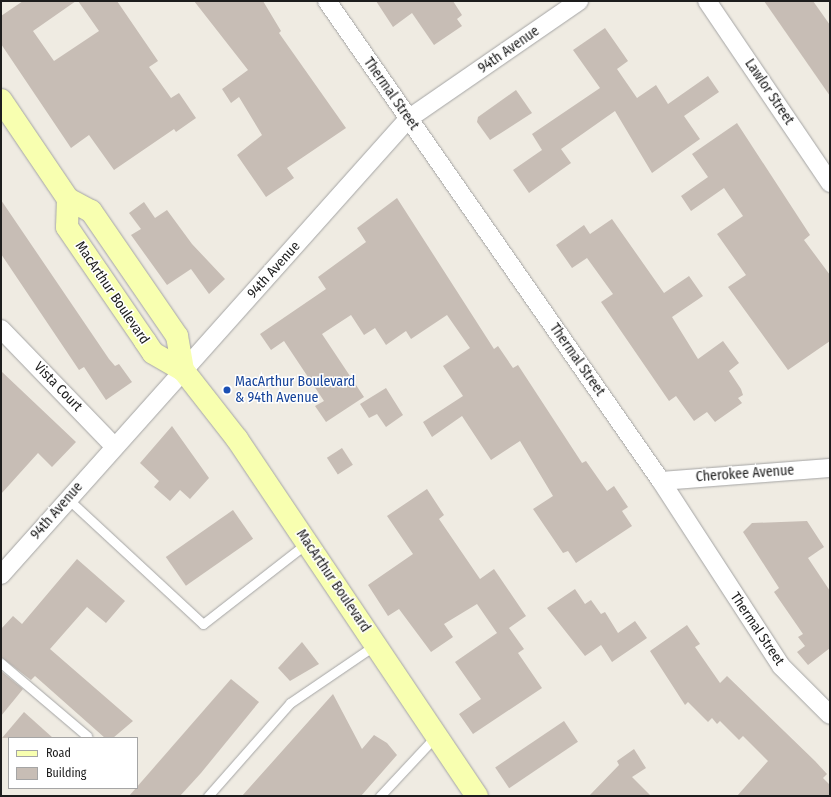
<!DOCTYPE html>
<html>
<head>
<meta charset="utf-8">
<style>
  body { margin:0 }
  #map { position:relative; width:831px; height:797px; overflow:hidden; background:#efebe2; font-family:"Fira Sans Condensed",sans-serif }
  div>[style] { position:absolute }
  .building>* { inset:0; background:#c7bdb5; transform-origin:0 0 }
  .roads { filter:drop-shadow(0 0 1px #a4a4a4) drop-shadow(0 0 1px #a4a4a4) }
  .service>* { height:9px; margin:-4.5px; padding:0 4.5px; transform-origin:4.5px; border-radius:4.5px; background:#fff }
  .minor>* { height:18px; margin:-9px; padding:0 9px; transform-origin:9px; border-radius:9px; background:#fff }
  .secondary>* { height:22px; margin:-11px; padding:0 11px; transform-origin:11px; border-radius:11px; background:#f8ffb0 }
  .dots>* { width:11px; height:11px; translate:-50% -50%; box-sizing:border-box; border:2px solid #fff; border-radius:50% }
  span { translate:-50% -50%; white-space:nowrap; text-align:center; line-height:1.15; -webkit-text-stroke:3px #fff; paint-order:stroke }
  .street-label { font-size:14px; color:#1d1d1d }
  .transit-label { font-size:14px; color:#164399 }
  .left { translate:0 -50%; text-align:left }
  .frame { position:absolute; inset:0; border:2px solid #1d1d1d; pointer-events:none }
  .legend { position:absolute; left:8px; top:737px; width:130px; height:52px; box-sizing:border-box; background:#fff; border:1px solid #a5a5a5; margin:0; padding:5px 7px; list-style:none; font-size:12px; color:#1d1d1d }
  .legend li { display:flex; align-items:center; gap:8px; height:20px }
  .legend b { width:20px; border:1px solid #a5a5a5 }
</style>
</head>
<body>
<div id="map">
  <div class="building">
    <div style="clip-path:polygon(23px 1px,76px 1px,33px 31px,54px 61px,99px 31px,78px 1px,117px 1px,158px 61px,149px 67px,171px 98px,179px 93px,196px 118px,176px 132px,174px 129px,114px 170px,89px 135px,71px 148px,1px 44px,1px 16px)"></div>
    <div style="clip-path:polygon(194px 1px,263px 1px,281px 31px,279px 33px,346px 128px,287px 168px,294px 178px,266px 197px,237px 155px,262px 135px,239px 97px,231px 103px,222px 89px,248px 70px)"></div>
    <div style="clip-path:polygon(376px 1px,453px 1px,462px 15px,457px 19px,462px 26px,434px 45px,412px 13px,393px 27px)"></div>
    <div style="clip-path:polygon(764px 1px,813px 1px,830px 25px,830px 96px)"></div>
    <div style="clip-path:polygon(605px 28px,628px 61px,617px 69px,637px 98px,656px 85px,668px 104px,708px 76px,719px 92px,684px 116px,700px 139px,652px 173px,615px 111px,561px 149px,571px 163px,529px 193px,513px 170px,542px 150px,532px 134px,600px 88px,573px 50px)"></div>
    <div style="clip-path:polygon(516px 90px,532px 113px,490px 140px,477px 122px,478px 117px)"></div>
    <div style="clip-path:polygon(737px 123px,810px 235px,804px 240px,830px 275px,830px 341px,788px 370px,728px 287px,746px 275px,717px 234px,743px 216px,724px 188px,691px 211px,681px 196px,708px 177px,692px 154px)"></div>
    <div style="clip-path:polygon(397px 198px,494px 349px,498px 346px,513px 368px,518px 365px,582px 463px,586px 461px,607px 491px,614px 486px,628px 507px,622px 511px,632px 526px,576px 563px,568px 551px,563px 553px,533px 509px,553px 496px,520px 441px,491px 460px,462px 416px,432px 437px,423px 422px,463px 396px,443px 366px,470px 348px,447px 315px,411px 339px,406px 331px,386px 345px,375px 328px,364px 335px,351px 315px,322px 334px,364px 397px,326px 422px,315px 406px,324px 401px,284px 341px,271px 350px,260px 334px,326px 289px,318px 277px,366px 242px,357px 228px)"></div>
    <div style="clip-path:polygon(1px 200px,109px 359px,115px 366px,119px 364px,132px 382px,106px 400px,84px 367px,79px 370px,1px 254px)"></div>
    <div style="clip-path:polygon(144px 202px,155px 218px,167px 210px,192px 244px,225px 279px,209px 294px,191px 269px,167px 285px,131px 235px,141px 229px,129px 213px)"></div>
    <div style="clip-path:polygon(612px 219px,664px 293px,689px 276px,703px 296px,672px 317px,698px 359px,723px 341px,739px 363px,729px 371px,741px 389px,743px 395px,738px 398px,742px 403px,715px 422px,707px 412px,694px 421px,676px 396px,669px 401px,601px 302px,613px 294px,587px 258px,572px 268px,556px 245px,584px 225px,590px 234px)"></div>
    <div style="clip-path:polygon(1px 371px,76px 442px,52px 467px,38px 453px,1px 494px)"></div>
    <div style="clip-path:polygon(386px 388px,403px 415px,386px 427px,377px 414px,369px 418px,360px 404px)"></div>
    <div style="clip-path:polygon(172px 426px,209px 478px,190px 499px,180px 490px,170px 501px,154px 487px,159px 481px,140px 463px)"></div>
    <div style="left:342px;top:448px;width:20px;height:18px;rotate:57deg"></div>
    <div style="clip-path:polygon(427px 489px,444px 515px,439px 519px,480px 579px,494px 569px,526px 616px,509px 628px,524px 649px,518px 653px,542px 688px,473px 734px,459px 714px,481px 699px,455px 662px,497px 633px,477px 604px,444px 624px,453px 637px,431px 652px,399px 609px,388px 616px,368px 585px,413px 554px,387px 516px)"></div>
    <div style="left:233px;top:510px;width:35px;height:82px;rotate:55deg"></div>
    <div style="clip-path:polygon(807px 521px,824px 547px,808px 558px,830px 591px,830px 648px,808px 665px,797px 652px,805px 646px,798px 637px,803px 634px,774px 592px,779px 588px,743px 532px,752px 523px)"></div>
    <div style="clip-path:polygon(77px 559px,125px 601px,106px 623px,87px 607px,50px 649px,133px 721px,113px 738px,105px 738px,35px 676px,31px 680px,1px 657px,1px 629px,13px 616px,22px 624px)"></div>
    <div style="clip-path:polygon(575px 589px,585px 604px,591px 600px,601px 614px,605px 612px,618px 633px,635px 621px,647px 638px,612px 662px,601px 645px,585px 656px,547px 608px)"></div>
    <div style="clip-path:polygon(687px 625px,700px 644px,695px 647px,720px 683px,727px 676px,815px 761px,827px 774px,823px 778px,830px 785px,830px 796px,737px 796px,768px 761px,743px 736px,739px 740px,720px 721px,717px 724px,712px 718px,708px 722px,688px 702px,685px 705px,650px 651px)"></div>
    <div style="clip-path:polygon(302px 642px,319px 664px,290px 681px,278px 668px)"></div>
    <div style="clip-path:polygon(1px 671px,23px 689px,1px 716px)"></div>
    <div style="clip-path:polygon(231px 679px,259px 702px,201px 773px,180px 796px,129px 796px)"></div>
    <div style="clip-path:polygon(333px 694px,362px 749px,374px 735px,387px 743px,397px 755px,361px 796px,242px 796px)"></div>
    <div style="clip-path:polygon(24px 712px,53px 738px,2px 738px)"></div>
    <div style="left:564px;top:721px;width:25px;height:83px;rotate:56deg"></div>
    <div style="clip-path:polygon(634px 749px,646px 768px,632px 777px,651px 796px,589px 796px,619px 765px,617px 761px)"></div>
  </div>
  <div class="roads">
    <div class="service">
      <div style="left:68px;top:499px;width:184px;rotate:42.8deg"></div>
      <div style="left:203px;top:624px;width:132px;rotate:-37.9deg"></div>
      <div style="left:1px;top:663px;width:113px;rotate:40.3deg"></div>
      <div style="left:208px;top:796px;width:124px;rotate:-48.6deg"></div>
      <div style="left:290px;top:703px;width:103px;rotate:-34.3deg"></div>
      <div style="left:380px;top:796px;width:82px;rotate:-47deg"></div>
    </div>
    <div class="minor">
      <div style="left:327px;top:1px;width:585px;rotate:55.17deg"></div>
      <div style="left:661px;top:481px;width:221px;rotate:57deg"></div>
      <div style="left:781px;top:666px;width:69px;rotate:45deg"></div>
      <div style="left:707px;top:1px;width:220px;rotate:55.9deg"></div>
      <div style="left:1px;top:329px;width:163px;rotate:46deg"></div>
      <div style="left:661px;top:481px;width:169px;rotate:-4.4deg"></div>
      <div style="left:1px;top:575px;width:611px;rotate:-48.25deg"></div>
      <div style="left:408px;top:119px;width:208px;rotate:-34.6deg"></div>
    </div>
    <div class="secondary">
      <div style="left:1px;top:100px;width:120px;rotate:55.9deg"></div>
      <div style="left:68px;top:199px;width:26px;rotate:28deg"></div>
      <div style="left:91px;top:211px;width:152px;rotate:55.5deg"></div>
      <div style="left:177px;top:336px;width:35px;rotate:80deg"></div>
      <div style="left:68px;top:199px;width:28px;rotate:92deg"></div>
      <div style="left:67px;top:227px;width:138px;rotate:55.6deg"></div>
      <div style="left:145px;top:341px;width:14px;rotate:56deg"></div>
      <div style="left:153px;top:353px;width:34px;rotate:30deg"></div>
      <div style="left:183px;top:370px;width:88px;rotate:52deg"></div>
      <div style="left:237px;top:439px;width:430px;rotate:56.1deg"></div>
    </div>
  </div>
  <div class="dots">
    <div style="left:227px;top:390px;background:#1a4fb4"></div>
  </div>
  <div class="street-label">
    <span style="left:509px;top:50px;rotate:-35deg">94th Avenue</span>
    <span style="left:769px;top:92px;rotate:56deg">Lawlor Street</span>
    <span style="left:391px;top:94px;rotate:55deg">Thermal Street</span>
    <span style="left:274px;top:270px;rotate:-48deg">94th Avenue</span>
    <span style="left:112px;top:293px;rotate:56deg">MacArthur Boulevard</span>
    <span style="left:577px;top:360px;rotate:55deg">Thermal Street</span>
    <span style="left:58px;top:387px;rotate:46deg">Vista Court</span>
    <span style="left:745px;top:474px;rotate:-4deg">Cherokee Avenue</span>
    <span style="left:57px;top:511px;rotate:-49deg">94th Avenue</span>
    <span style="left:333px;top:581px;rotate:56deg">MacArthur Boulevard</span>
    <span style="left:757px;top:629px;rotate:56deg">Thermal Street</span>
  </div>
  <div class="transit-label">
    <span class="left" style="left:235px;top:390px">MacArthur Boulevard<br>&amp; 94th Avenue</span>
  </div>
  <div class="frame"></div>
  <ul class="legend">
  <li><b style="height:5px;background:#f8ffb0"></b>Road</li>
  <li><b style="height:11px;background:#c7bdb5"></b>Building</li>
  </ul>
</div>
</body>
</html>
